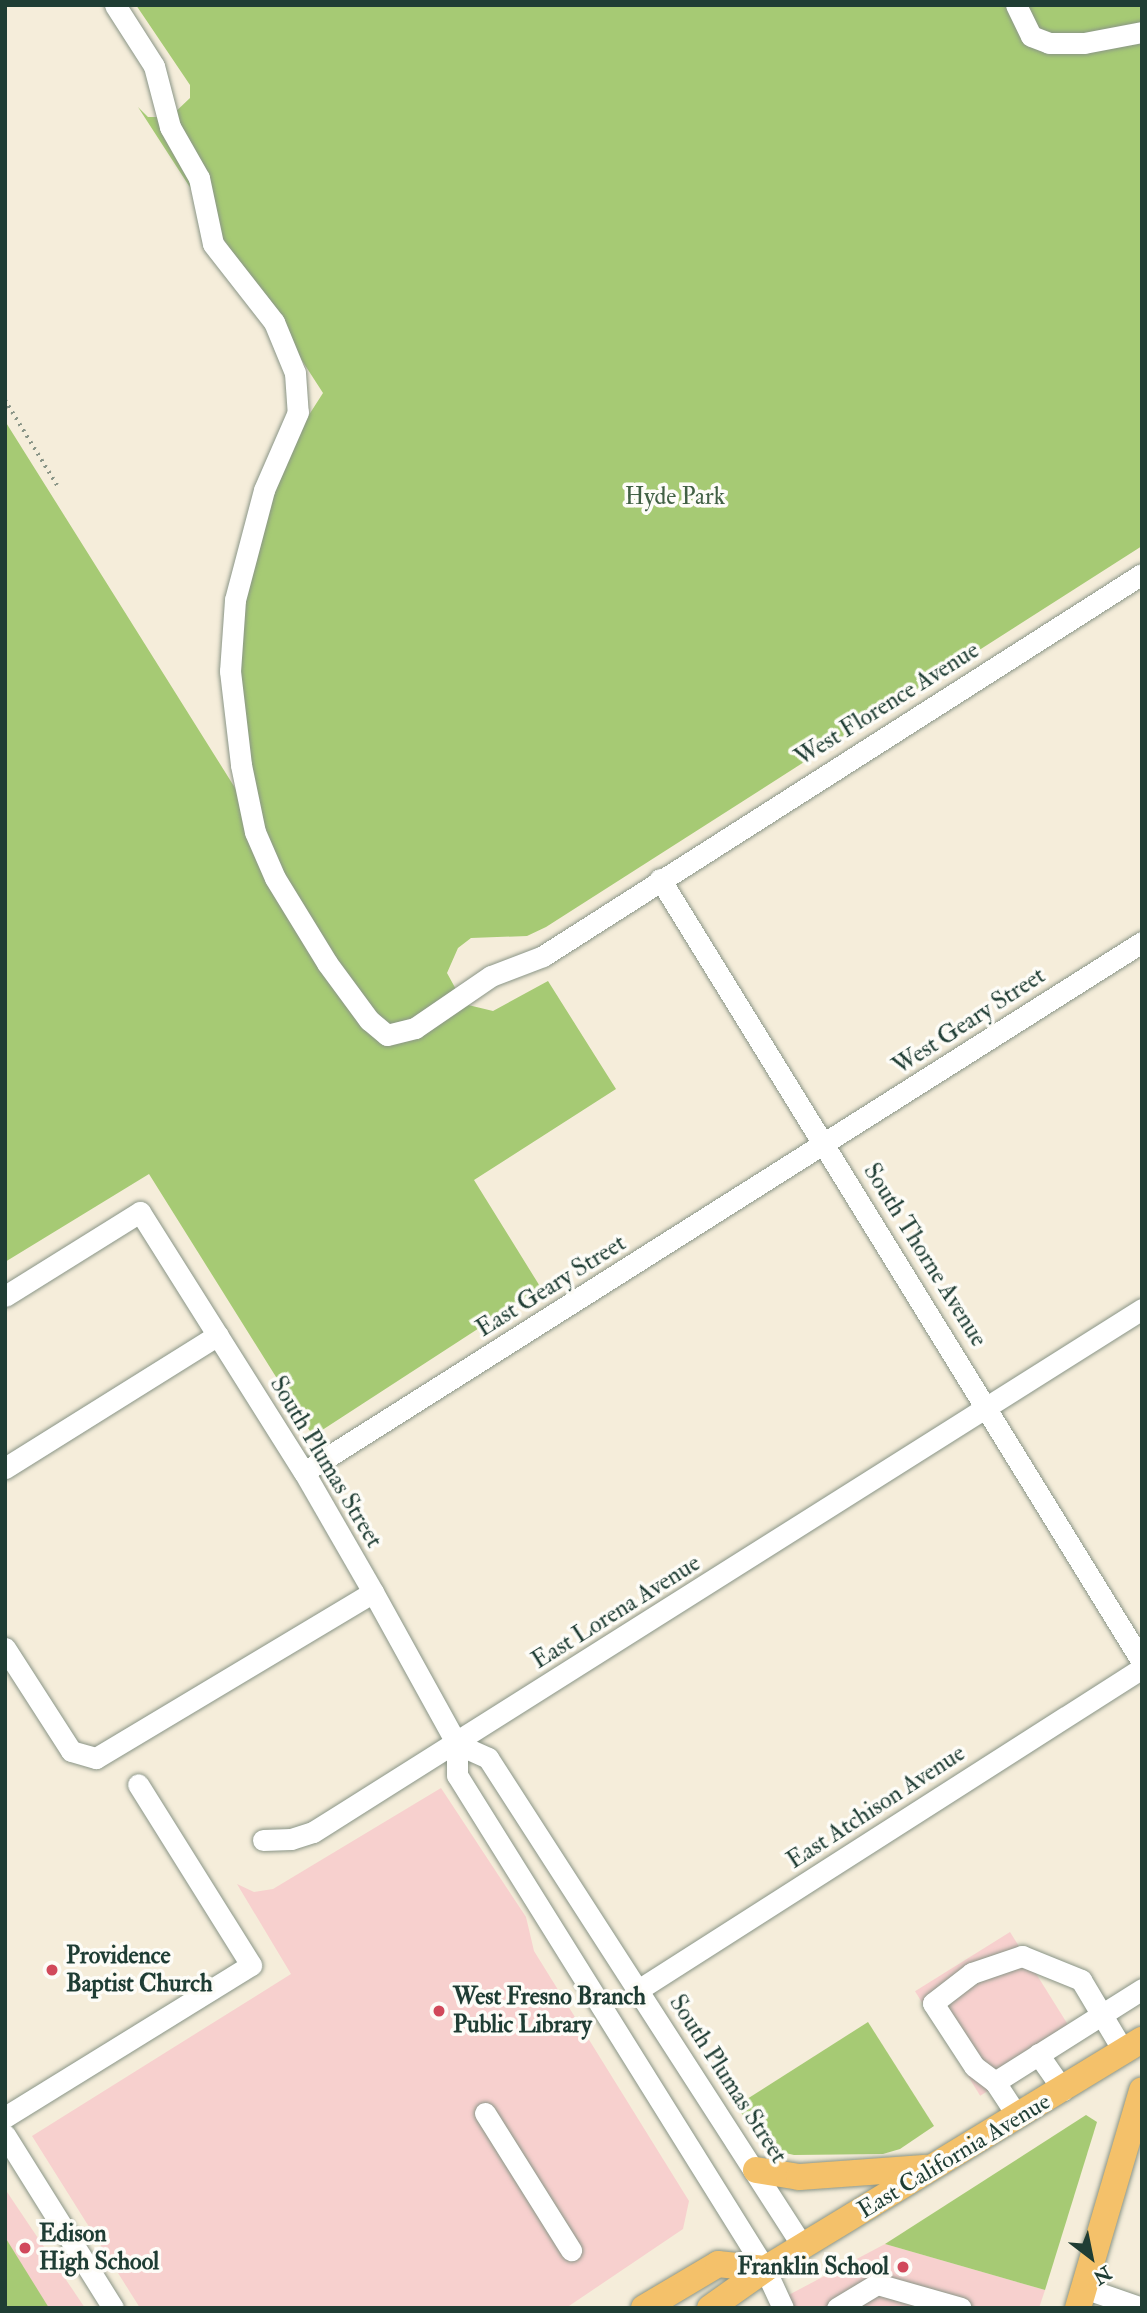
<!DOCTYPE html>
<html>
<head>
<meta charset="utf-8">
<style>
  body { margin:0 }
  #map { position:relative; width:1147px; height:2313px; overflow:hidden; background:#f5edda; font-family:"IM FELL Double Pica",serif }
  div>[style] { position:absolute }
  .built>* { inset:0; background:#f7d0ce; transform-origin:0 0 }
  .green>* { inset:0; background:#a6ca74 }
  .path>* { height:3.5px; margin-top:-1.75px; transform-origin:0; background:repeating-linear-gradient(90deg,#8a9587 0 2px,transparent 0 7px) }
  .roads { filter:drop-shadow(0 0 2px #8a9587) drop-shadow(0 0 2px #8a9587) }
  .minor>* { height:21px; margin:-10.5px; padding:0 10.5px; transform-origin:10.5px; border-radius:10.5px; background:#fff }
  .major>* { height:26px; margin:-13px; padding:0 13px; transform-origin:13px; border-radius:13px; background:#f4c16a }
  .dots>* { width:19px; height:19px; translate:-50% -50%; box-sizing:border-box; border:4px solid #fdfcf7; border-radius:50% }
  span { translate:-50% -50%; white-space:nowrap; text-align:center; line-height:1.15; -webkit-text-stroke:7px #fdfcf7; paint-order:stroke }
  .park-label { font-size:24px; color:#416044 }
  .street-label { font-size:24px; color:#1f3d34 }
  .poi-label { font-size:24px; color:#1f3d34; font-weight:700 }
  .left { translate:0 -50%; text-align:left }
  .right { translate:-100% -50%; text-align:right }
  .frame { position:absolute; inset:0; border:7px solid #1f3d34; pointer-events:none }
  .north { position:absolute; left:1056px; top:2222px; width:70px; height:70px; -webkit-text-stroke:5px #fdfcf7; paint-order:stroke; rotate:148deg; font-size:19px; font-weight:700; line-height:28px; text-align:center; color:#1f3d34 }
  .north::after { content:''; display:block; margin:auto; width:24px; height:32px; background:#1f3d34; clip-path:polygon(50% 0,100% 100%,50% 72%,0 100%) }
</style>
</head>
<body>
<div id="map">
  <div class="built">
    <div style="clip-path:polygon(441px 1788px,526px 1917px,534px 1951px,689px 2201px,683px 2229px,566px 2308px,140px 2308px,32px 2136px,291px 1974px,237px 1884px,254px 1892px,273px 1889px)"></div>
    <div style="left:1010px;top:1932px;width:123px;height:112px;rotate:58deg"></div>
    <div style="clip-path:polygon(5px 2189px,85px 2308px,5px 2308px)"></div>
    <div style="clip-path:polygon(885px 2244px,1045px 2290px,1039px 2308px,764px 2308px)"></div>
  </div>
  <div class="green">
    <div style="clip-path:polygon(136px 5px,1142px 5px,1142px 546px,546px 927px,527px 936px,471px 938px,458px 948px,447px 973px,464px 1004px,493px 1011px,548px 981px,616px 1089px,474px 1180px,541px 1288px,313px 1436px,149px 1174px,5px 1262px,5px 421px,242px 799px,234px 598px,289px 446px,323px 393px,138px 107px,148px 117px,170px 117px,190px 98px,190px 85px)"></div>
    <div style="clip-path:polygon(868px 2022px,934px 2126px,900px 2149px,883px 2154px,794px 2155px,768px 2149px,736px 2106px)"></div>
    <div style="clip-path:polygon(1086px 2115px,1097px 2122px,1045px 2290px,885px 2244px)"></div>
    <div style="clip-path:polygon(5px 2237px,49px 2308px,5px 2308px)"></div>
  </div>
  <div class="path">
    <div style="left:5px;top:400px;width:100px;rotate:58.5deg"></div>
  </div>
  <div class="roads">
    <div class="minor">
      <div style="left:115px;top:5px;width:72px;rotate:57.4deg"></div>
      <div style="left:154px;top:66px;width:63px;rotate:75.3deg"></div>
      <div style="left:170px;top:127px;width:59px;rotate:60.4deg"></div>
      <div style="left:199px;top:178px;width:67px;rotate:78deg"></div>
      <div style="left:213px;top:244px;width:99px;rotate:52deg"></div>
      <div style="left:274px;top:322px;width:55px;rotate:67.6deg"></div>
      <div style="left:295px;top:373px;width:39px;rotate:86deg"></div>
      <div style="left:298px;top:412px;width:85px;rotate:113.6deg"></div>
      <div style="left:264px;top:490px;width:114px;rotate:104.8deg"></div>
      <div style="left:235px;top:600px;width:71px;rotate:94deg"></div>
      <div style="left:230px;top:671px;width:95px;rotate:83.3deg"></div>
      <div style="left:241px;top:765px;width:68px;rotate:78.2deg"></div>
      <div style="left:255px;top:832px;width:50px;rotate:66.5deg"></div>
      <div style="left:275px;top:878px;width:100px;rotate:58.5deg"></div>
      <div style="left:327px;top:963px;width:71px;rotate:53.6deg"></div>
      <div style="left:369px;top:1020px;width:23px;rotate:40deg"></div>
      <div style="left:387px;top:1035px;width:29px;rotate:-14deg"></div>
      <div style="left:415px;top:1028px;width:92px;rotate:-34.4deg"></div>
      <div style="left:491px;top:976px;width:56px;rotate:-21deg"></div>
      <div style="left:543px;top:956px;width:710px;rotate:-32.53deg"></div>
      <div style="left:1016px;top:5px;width:34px;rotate:64deg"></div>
      <div style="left:1031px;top:36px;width:19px;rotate:21deg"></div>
      <div style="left:1049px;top:43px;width:35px"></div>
      <div style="left:1084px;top:43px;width:59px;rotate:-10.7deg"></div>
      <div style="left:660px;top:879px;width:919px;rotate:58.38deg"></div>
      <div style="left:5px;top:1296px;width:159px;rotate:-31.9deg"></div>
      <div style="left:140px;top:1212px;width:307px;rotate:57.8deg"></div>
      <div style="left:304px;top:1472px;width:138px;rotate:60.1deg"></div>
      <div style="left:373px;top:1592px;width:174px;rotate:61.1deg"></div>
      <div style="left:457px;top:1744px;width:31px;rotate:90deg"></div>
      <div style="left:457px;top:1775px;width:582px;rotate:58.06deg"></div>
      <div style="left:765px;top:2269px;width:43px;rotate:65.2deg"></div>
      <div style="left:5px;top:1468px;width:251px;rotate:-32deg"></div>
      <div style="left:304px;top:1472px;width:992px;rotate:-32.31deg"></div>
      <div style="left:5px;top:1648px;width:122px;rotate:57.3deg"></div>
      <div style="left:71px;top:1751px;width:26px;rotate:16deg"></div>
      <div style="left:96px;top:1758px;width:323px;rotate:-30.9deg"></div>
      <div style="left:457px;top:1744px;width:34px;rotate:24deg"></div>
      <div style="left:488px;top:1758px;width:582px;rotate:57.21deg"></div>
      <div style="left:263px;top:1840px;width:28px;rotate:-2deg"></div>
      <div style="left:291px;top:1839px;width:23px;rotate:-18deg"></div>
      <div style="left:313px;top:1832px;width:980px;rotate:-32.25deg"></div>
      <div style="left:638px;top:1990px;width:598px;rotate:-32.57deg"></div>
      <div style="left:1038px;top:2054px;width:44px;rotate:55.2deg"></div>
      <div style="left:995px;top:2082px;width:26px;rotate:-143deg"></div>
      <div style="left:974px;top:2066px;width:75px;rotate:-123.1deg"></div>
      <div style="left:933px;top:2003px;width:49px;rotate:-37.6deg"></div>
      <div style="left:972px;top:1973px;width:53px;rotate:-18.8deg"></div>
      <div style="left:1022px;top:1956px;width:64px;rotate:22.1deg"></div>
      <div style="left:1081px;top:1980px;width:84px;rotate:59.2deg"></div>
      <div style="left:485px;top:2113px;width:162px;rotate:57.9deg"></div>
      <div style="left:5px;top:2117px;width:289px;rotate:-31.7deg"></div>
      <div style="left:251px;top:1965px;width:213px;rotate:-122deg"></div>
      <div style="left:1018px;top:2117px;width:42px;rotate:-123.3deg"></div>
      <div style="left:995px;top:2082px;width:174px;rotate:-32.3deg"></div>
      <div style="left:5px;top:2135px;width:204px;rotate:58deg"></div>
      <div style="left:1084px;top:2288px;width:61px;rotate:19deg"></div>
      <div style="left:837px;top:2308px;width:47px;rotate:-31deg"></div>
      <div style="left:877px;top:2284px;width:87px;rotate:15.9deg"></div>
    </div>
    <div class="major">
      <div style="left:756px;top:2170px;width:44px;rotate:9.2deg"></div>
      <div style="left:799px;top:2177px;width:126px;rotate:-4.1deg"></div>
      <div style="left:644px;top:2308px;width:86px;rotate:-30.7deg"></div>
      <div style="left:718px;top:2264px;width:47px;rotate:6.1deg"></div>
      <div style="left:710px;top:2308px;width:67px;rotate:-35.3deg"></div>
      <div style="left:765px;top:2269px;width:441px;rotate:-31.3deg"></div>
      <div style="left:1078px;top:2308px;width:227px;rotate:-73.6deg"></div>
    </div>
  </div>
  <div class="dots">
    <div style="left:52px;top:1970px;background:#d1495b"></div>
    <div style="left:439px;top:2011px;background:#d1495b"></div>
    <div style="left:25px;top:2248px;background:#d1495b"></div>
    <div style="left:903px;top:2267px;background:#d1495b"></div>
  </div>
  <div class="park-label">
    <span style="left:675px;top:497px">Hyde Park</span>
  </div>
  <div class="street-label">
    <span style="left:887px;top:704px;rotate:-32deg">West Florence Avenue</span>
    <span style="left:969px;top:1021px;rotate:-33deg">West Geary Street</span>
    <span style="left:925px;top:1255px;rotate:58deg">South Thorne Avenue</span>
    <span style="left:551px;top:1286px;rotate:-32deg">East Geary Street</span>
    <span style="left:326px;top:1462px;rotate:59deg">South Plumas Street</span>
    <span style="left:616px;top:1612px;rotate:-32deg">East Lorena Avenue</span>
    <span style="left:876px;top:1807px;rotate:-33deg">East Atchison Avenue</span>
    <span style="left:728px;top:2079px;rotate:57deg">South Plumas Street</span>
    <span style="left:954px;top:2156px;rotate:-31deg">East California Avenue</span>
  </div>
  <div class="poi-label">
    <span class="left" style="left:66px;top:1970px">Providence<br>Baptist Church</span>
    <span class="left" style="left:453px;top:2011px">West Fresno Branch<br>Public Library</span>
    <span class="left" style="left:39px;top:2248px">Edison<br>High School</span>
    <span class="right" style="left:889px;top:2267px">Franklin School</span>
  </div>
  <div class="frame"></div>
  <div class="north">N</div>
</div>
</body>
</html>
